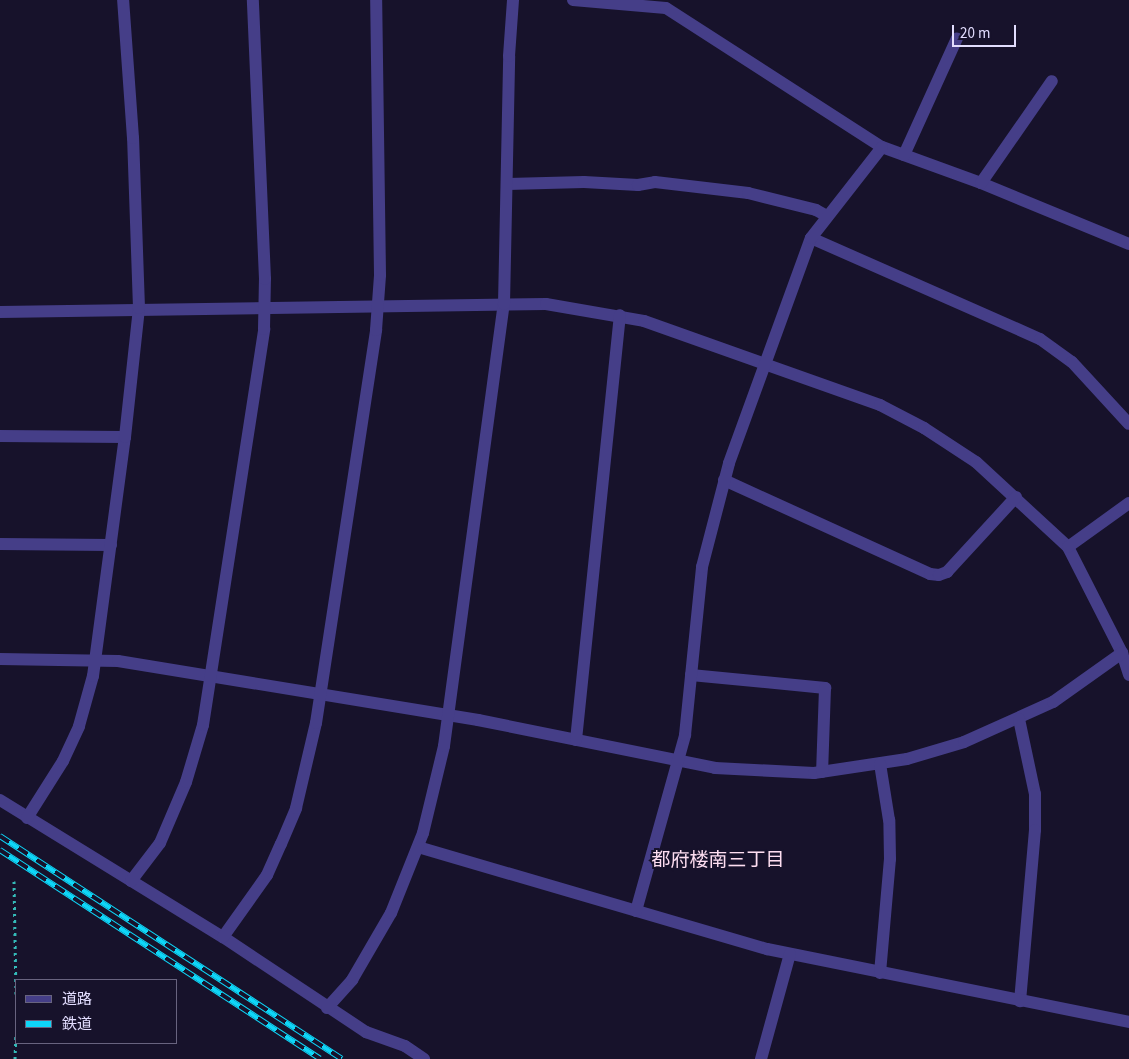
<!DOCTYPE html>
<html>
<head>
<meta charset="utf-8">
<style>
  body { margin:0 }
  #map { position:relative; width:1129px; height:1059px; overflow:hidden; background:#17122b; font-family:"Source Sans 3","Noto Sans JP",sans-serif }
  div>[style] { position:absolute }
  .path>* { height:3px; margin-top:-1.5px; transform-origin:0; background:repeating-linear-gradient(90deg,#34bab8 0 2.5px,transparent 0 6.5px) }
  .minor>* { height:12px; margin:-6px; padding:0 6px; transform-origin:6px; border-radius:6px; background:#453e88 }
  .rail>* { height:5.5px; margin-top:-2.75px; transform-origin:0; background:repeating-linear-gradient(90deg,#17122b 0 11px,#0ed6f8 0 22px); box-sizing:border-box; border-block:1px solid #0ed6f8 }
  span { translate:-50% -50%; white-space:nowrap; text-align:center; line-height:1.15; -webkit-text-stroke:4px #17122b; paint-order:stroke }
  .neighbourhood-label { font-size:19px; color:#fedef1 }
  .legend { position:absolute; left:15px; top:979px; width:162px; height:65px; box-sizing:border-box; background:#17122b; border:1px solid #68637f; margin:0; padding:6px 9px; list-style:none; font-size:15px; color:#e2ddfe }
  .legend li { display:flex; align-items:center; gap:10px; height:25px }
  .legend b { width:25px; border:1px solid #68637f }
  .scale { position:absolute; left:952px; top:25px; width:64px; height:22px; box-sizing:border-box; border:2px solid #e2ddfe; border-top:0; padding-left:6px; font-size:15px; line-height:18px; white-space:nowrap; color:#e2ddfe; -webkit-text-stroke:4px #17122b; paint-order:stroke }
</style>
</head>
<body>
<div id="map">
  <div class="path">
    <div style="left:14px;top:881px;width:113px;rotate:89deg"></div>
    <div style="left:15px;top:1059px;width:25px;rotate:-88deg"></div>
  </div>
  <div class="minor">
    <div style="left:573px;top:0;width:93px;rotate:4.9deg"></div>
    <div style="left:666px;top:8px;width:257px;rotate:32.8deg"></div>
    <div style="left:882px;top:147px;width:105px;rotate:20deg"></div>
    <div style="left:981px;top:183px;width:160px;rotate:22.4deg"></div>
    <div style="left:904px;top:155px;width:128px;rotate:-65.6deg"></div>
    <div style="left:981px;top:183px;width:124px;rotate:-55.2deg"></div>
    <div style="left:507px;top:184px;width:77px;rotate:-1.5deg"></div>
    <div style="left:584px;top:182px;width:54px;rotate:3.2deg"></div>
    <div style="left:638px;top:185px;width:17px;rotate:-10deg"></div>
    <div style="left:655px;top:182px;width:94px;rotate:6.7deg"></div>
    <div style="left:748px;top:193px;width:70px;rotate:14deg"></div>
    <div style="left:816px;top:210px;width:13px;rotate:29deg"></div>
    <div style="left:811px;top:238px;width:250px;rotate:23.8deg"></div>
    <div style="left:1040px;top:339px;width:39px;rotate:36deg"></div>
    <div style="left:1072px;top:362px;width:84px;rotate:47.4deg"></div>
    <div style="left:0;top:312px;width:546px;rotate:-0.84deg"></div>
    <div style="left:546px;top:304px;width:99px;rotate:9.8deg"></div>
    <div style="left:644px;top:321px;width:251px;rotate:19.6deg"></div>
    <div style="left:880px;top:405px;width:50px;rotate:27.6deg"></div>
    <div style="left:924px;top:428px;width:62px;rotate:33.2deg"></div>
    <div style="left:976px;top:462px;width:125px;rotate:42.7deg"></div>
    <div style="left:1068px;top:547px;width:119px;rotate:63deg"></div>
    <div style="left:1122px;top:653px;width:23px;rotate:72deg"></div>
    <div style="left:0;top:436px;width:125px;rotate:0.5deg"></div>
    <div style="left:724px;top:480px;width:226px;rotate:24.5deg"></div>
    <div style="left:930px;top:574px;width:9px;rotate:6deg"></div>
    <div style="left:939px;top:575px;width:9px;rotate:-21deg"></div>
    <div style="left:947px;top:572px;width:102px;rotate:-47.4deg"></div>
    <div style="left:0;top:544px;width:111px;rotate:0.5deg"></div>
    <div style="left:1068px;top:547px;width:75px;rotate:-35.8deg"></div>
    <div style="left:0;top:659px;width:118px;rotate:1deg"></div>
    <div style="left:118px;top:661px;width:365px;rotate:9.3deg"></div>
    <div style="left:478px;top:720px;width:242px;rotate:11.4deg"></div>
    <div style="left:715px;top:768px;width:99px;rotate:2.9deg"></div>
    <div style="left:814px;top:773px;width:94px;rotate:-8.6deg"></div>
    <div style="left:907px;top:759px;width:59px;rotate:-16.6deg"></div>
    <div style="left:964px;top:742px;width:98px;rotate:-24.2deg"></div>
    <div style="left:1053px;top:702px;width:85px;rotate:-35.4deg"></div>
    <div style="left:691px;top:675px;width:135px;rotate:5.5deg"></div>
    <div style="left:825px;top:688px;width:84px;rotate:92deg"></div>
    <div style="left:1019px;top:719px;width:77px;rotate:78deg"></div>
    <div style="left:1035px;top:794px;width:36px;rotate:90deg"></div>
    <div style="left:1035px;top:830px;width:172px;rotate:95deg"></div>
    <div style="left:576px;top:740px;width:427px;rotate:-84.1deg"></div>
    <div style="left:0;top:800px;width:262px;rotate:31.6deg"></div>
    <div style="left:223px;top:937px;width:172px;rotate:33.6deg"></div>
    <div style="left:366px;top:1032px;width:41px;rotate:19.7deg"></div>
    <div style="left:405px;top:1046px;width:23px;rotate:34deg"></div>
    <div style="left:27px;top:818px;width:67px;rotate:-57.7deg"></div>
    <div style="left:63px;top:761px;width:38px;rotate:-65deg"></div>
    <div style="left:79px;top:726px;width:52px;rotate:-74.4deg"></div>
    <div style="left:93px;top:676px;width:241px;rotate:-82.4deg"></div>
    <div style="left:125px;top:437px;width:130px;rotate:-83.8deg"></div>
    <div style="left:139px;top:308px;width:170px;rotate:-92deg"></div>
    <div style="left:133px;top:138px;width:138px;rotate:-94.1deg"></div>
    <div style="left:418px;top:847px;width:364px;rotate:16.3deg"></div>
    <div style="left:767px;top:949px;width:369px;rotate:11.4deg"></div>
    <div style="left:131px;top:881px;width:48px;rotate:-52.7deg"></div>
    <div style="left:160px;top:843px;width:66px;rotate:-66.9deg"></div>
    <div style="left:186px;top:782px;width:59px;rotate:-73.4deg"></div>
    <div style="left:203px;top:725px;width:401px;rotate:-81.2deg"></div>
    <div style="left:264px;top:329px;width:50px;rotate:-88.9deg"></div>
    <div style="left:265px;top:279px;width:279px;rotate:-92.5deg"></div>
    <div style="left:636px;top:911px;width:183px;rotate:-74.4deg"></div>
    <div style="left:685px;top:735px;width:169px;rotate:-84.2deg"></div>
    <div style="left:702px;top:567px;width:107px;rotate:-75.4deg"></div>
    <div style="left:729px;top:463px;width:239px;rotate:-70deg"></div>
    <div style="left:811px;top:238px;width:115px;rotate:-52deg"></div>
    <div style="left:223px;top:937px;width:76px;rotate:-54.6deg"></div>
    <div style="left:267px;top:875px;width:34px;rotate:-66deg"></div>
    <div style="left:281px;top:844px;width:39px;rotate:-67deg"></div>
    <div style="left:296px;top:808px;width:87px;rotate:-76.8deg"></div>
    <div style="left:316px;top:723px;width:398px;rotate:-81.3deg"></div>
    <div style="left:376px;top:330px;width:55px;rotate:-85.8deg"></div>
    <div style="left:380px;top:275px;width:275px;rotate:-90.8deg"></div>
    <div style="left:880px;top:973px;width:114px;rotate:-85deg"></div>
    <div style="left:890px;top:859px;width:39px;rotate:-91deg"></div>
    <div style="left:889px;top:820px;width:57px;rotate:-99.1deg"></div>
    <div style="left:327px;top:1008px;width:38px;rotate:-48deg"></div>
    <div style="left:352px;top:980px;width:78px;rotate:-59.8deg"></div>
    <div style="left:391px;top:913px;width:86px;rotate:-68.2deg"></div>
    <div style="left:423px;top:833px;width:89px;rotate:-76.4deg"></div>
    <div style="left:444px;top:746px;width:446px;rotate:-82.3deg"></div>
    <div style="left:504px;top:304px;width:248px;rotate:-88.8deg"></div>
    <div style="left:509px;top:56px;width:56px;rotate:-85.9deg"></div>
    <div style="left:761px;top:1059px;width:109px;rotate:-74.6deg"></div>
  </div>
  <div class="rail">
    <div style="left:0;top:836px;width:408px;rotate:33.1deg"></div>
    <div style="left:0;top:850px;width:382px;rotate:33.1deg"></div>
  </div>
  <div class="neighbourhood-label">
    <span style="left:718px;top:861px">都府楼南三丁目</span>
  </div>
  <ul class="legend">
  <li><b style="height:6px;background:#453e88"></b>道路</li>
  <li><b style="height:6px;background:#0ed6f8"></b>鉄道</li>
  </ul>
  <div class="scale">20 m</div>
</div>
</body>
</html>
